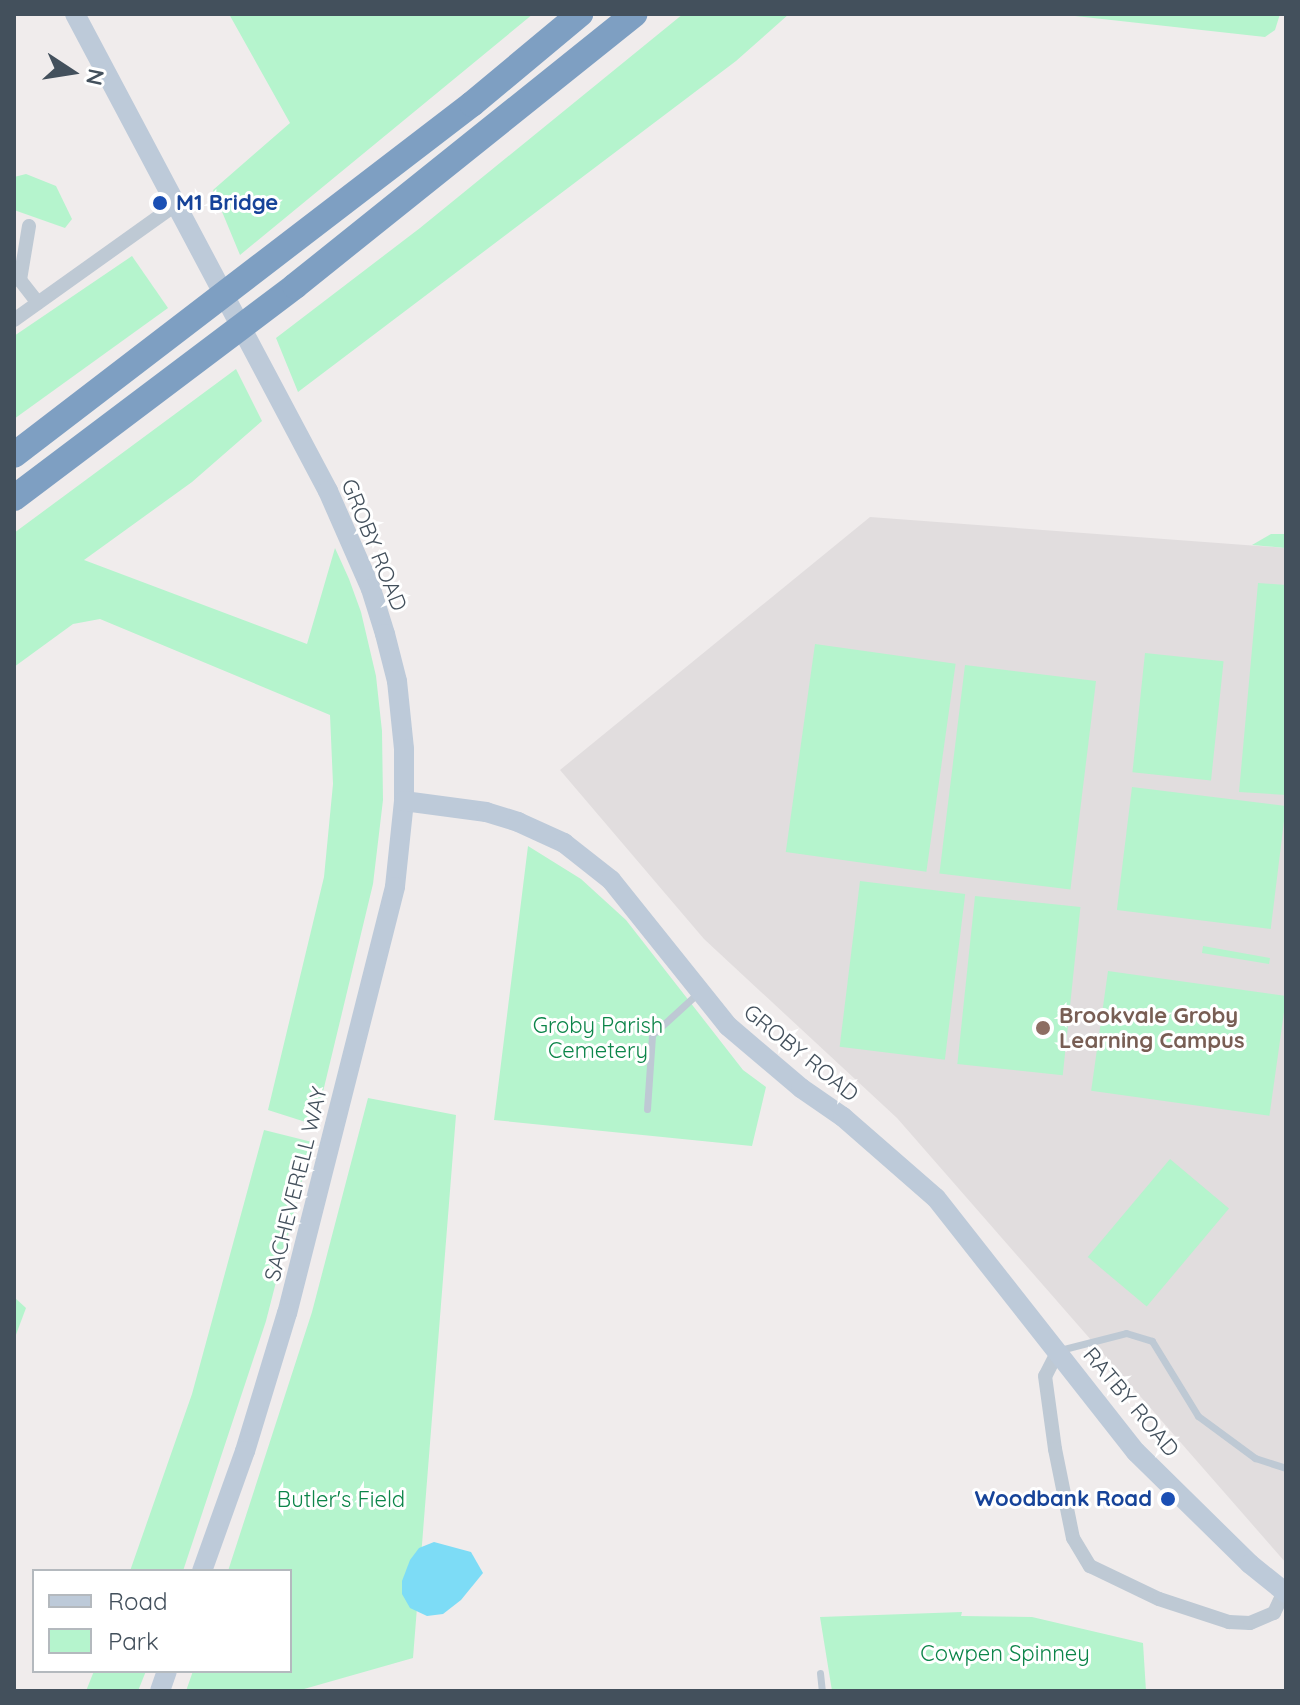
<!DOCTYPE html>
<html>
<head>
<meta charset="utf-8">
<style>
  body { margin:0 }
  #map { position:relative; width:1300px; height:1705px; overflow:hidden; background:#f0ecec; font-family:Quicksand,sans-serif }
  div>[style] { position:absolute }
  .education>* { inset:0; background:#e1ddde }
  .green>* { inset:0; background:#b5f4cd; transform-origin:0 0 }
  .water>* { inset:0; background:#7ddcf6 }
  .lane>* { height:7px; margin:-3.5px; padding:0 3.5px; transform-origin:3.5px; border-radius:3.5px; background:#bec9d4 }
  .street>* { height:14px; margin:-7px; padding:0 7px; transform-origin:7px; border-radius:7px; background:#bec9d4 }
  .secondary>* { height:20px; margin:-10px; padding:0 10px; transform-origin:10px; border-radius:10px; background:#bdcad9 }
  .highway>* { height:26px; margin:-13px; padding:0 13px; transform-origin:13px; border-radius:13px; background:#7e9fc2 }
  .dots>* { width:22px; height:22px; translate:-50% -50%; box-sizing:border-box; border:4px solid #fff; border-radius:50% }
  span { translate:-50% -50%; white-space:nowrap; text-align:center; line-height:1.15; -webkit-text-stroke:6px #fff; paint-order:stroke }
  .transit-label { font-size:22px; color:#164399; font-weight:700 }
  .left { translate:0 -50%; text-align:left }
  .right { translate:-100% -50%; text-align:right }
  .street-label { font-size:22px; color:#43505c }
  .education-label { font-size:22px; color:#785e54; font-weight:700 }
  .park-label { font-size:22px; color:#0c8549 }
  .frame { position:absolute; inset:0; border:16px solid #43505c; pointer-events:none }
  .legend { position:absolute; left:32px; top:1569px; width:260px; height:104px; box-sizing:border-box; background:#fff; border:2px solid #b4b9be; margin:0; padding:10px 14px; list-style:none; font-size:24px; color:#43505c }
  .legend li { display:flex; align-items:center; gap:16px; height:40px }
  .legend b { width:40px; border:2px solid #b4b9be }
  .north { position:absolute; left:32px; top:32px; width:80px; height:80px; -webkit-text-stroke:6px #fff; paint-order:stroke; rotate:102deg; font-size:22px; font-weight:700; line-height:32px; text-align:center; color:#43505c }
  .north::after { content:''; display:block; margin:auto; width:28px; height:36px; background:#43505c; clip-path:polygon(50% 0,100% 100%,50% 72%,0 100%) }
</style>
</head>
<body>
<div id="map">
  <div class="education">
    <div style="clip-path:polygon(870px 517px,1286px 548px,1286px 1563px,897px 1118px,704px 939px,560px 770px)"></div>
  </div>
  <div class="green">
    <div style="clip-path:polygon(229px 14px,533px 14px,240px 255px,213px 190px,290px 123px)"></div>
    <div style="clip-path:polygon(683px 14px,789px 14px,736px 61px,298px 392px,276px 338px,420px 228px)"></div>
    <div style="clip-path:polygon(1057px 14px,1280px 14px,1275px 30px,1265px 37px)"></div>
    <div style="clip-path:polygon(26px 174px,56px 186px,72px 219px,65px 228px,14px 210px,14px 177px)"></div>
    <div style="clip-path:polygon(132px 256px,168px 308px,14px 419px,14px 336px)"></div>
    <div style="clip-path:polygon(236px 369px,262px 421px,192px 482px,84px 560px,307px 644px,335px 548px,349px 579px,361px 612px,376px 676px,382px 731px,383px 800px,373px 884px,315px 1125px,268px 1110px,324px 877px,333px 784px,330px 715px,100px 619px,73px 624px,14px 667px,14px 533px)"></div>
    <div style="clip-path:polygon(1271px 534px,1286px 534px,1286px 548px,1252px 545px)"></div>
    <div style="clip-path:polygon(1258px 583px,1286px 585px,1286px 795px,1239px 792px)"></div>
    <div style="left:815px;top:644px;width:142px;height:210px;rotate:8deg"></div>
    <div style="left:1145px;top:653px;width:79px;height:120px;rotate:6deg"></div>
    <div style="left:965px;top:665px;width:132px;height:210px;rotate:7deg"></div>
    <div style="left:1132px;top:787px;width:155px;height:124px;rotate:7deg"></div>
    <div style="clip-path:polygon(528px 846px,581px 879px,626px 920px,743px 1070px,766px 1087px,752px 1146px,494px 1120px)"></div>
    <div style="left:860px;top:881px;width:106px;height:167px;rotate:7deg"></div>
    <div style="left:975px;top:896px;width:106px;height:169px;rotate:6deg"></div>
    <div style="clip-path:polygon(1203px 946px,1270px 958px,1269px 964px,1202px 953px)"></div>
    <div style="left:1108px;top:971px;width:180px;height:121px;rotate:8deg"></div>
    <div style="clip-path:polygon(368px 1098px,456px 1115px,413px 1658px,297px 1691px,186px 1691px,193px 1671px,290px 1671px,290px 1571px,228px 1571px,312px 1312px)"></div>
    <div style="clip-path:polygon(264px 1130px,312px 1142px,266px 1321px,183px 1571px,130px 1571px,192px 1394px)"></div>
    <div style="left:1170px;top:1159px;width:77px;height:128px;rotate:40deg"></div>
    <div style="clip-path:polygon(14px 1297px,26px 1308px,14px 1340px)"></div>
    <div style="clip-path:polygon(962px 1612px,961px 1616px,1032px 1617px,1143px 1643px,1146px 1691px,832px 1691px,820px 1617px)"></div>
    <div style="clip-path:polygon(94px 1671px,146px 1671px,138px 1691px,86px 1691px)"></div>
  </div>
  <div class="water">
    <div style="clip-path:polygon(434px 1542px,471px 1552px,483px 1573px,461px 1600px,443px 1614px,427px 1616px,410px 1608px,402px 1594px,402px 1581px,410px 1560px,419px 1548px)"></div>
  </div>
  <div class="lane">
    <div style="left:647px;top:1109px;width:74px;rotate:-86.1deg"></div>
    <div style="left:652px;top:1035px;width:62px;rotate:-42.4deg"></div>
    <div style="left:1060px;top:1350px;width:68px;rotate:-14.4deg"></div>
    <div style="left:1126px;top:1333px;width:27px;rotate:17deg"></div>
    <div style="left:1152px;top:1341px;width:88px;rotate:58.5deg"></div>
    <div style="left:1198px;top:1416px;width:71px;rotate:36.4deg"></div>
    <div style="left:1255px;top:1458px;width:33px;rotate:18deg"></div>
    <div style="left:820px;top:1673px;width:18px;rotate:84deg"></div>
  </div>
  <div class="street">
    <div style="left:29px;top:226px;width:55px;rotate:99.5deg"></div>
    <div style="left:20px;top:280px;width:29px;rotate:52deg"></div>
    <div style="left:14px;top:320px;width:198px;rotate:-35.5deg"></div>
    <div style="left:1058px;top:1351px;width:28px;rotate:117deg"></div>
    <div style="left:1045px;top:1376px;width:74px;rotate:82.2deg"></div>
    <div style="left:1055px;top:1449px;width:91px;rotate:78.6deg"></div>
    <div style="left:1073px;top:1538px;width:33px;rotate:59deg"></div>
    <div style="left:1090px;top:1566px;width:76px;rotate:25.6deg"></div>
    <div style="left:1159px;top:1599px;width:74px;rotate:18.2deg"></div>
    <div style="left:1229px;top:1622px;width:21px;rotate:3deg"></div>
    <div style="left:1250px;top:1623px;width:26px;rotate:-23deg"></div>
    <div style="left:1274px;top:1613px;width:23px;rotate:-65deg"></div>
  </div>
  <div class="secondary">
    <div style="left:75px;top:14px;width:540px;rotate:62.06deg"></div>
    <div style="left:328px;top:491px;width:107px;rotate:66.3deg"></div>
    <div style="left:371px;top:589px;width:47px;rotate:72.7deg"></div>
    <div style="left:385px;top:634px;width:49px;rotate:75.7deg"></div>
    <div style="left:397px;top:681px;width:68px;rotate:84.1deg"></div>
    <div style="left:404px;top:749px;width:52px;rotate:90deg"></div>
    <div style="left:404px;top:801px;width:86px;rotate:96deg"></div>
    <div style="left:395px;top:887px;width:439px;rotate:104.2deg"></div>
    <div style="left:287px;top:1313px;width:144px;rotate:106.9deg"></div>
    <div style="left:245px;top:1451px;width:127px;rotate:109.7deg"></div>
    <div style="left:404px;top:801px;width:83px;rotate:7.6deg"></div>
    <div style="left:486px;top:812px;width:34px;rotate:17deg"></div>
    <div style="left:518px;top:822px;width:51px;rotate:24.5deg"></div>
    <div style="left:564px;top:843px;width:60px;rotate:38.2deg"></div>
    <div style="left:611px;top:880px;width:187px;rotate:51.3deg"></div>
    <div style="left:728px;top:1026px;width:96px;rotate:40.3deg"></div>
    <div style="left:801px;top:1088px;width:51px;rotate:34.6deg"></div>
    <div style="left:843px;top:1117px;width:123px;rotate:41.1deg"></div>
    <div style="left:936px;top:1198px;width:323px;rotate:51.8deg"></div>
    <div style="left:1136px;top:1452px;width:160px;rotate:44.5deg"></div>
    <div style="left:1250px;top:1564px;width:46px;rotate:38.9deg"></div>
    <div style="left:160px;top:1691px;width:21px;rotate:-71deg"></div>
  </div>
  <div class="highway">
    <div style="left:14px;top:455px;width:577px;rotate:-37.47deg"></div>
    <div style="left:472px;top:104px;width:141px;rotate:-39.8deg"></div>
    <div style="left:14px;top:498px;width:352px;rotate:-37deg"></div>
    <div style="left:295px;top:286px;width:435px;rotate:-38.7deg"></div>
  </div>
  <div class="dots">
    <div style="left:160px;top:203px;background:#1a4fb4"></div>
    <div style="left:1043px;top:1028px;background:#8d6e63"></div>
    <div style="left:1168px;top:1499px;background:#1a4fb4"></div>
  </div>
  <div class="transit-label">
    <span class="left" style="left:176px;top:203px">M1 Bridge</span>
    <span class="right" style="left:1152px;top:1499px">Woodbank Road</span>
  </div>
  <div class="street-label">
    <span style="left:374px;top:545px;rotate:68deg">GROBY ROAD</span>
    <span style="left:801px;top:1053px;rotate:39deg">GROBY ROAD</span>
    <span style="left:296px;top:1184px;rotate:-76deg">SACHEVERELL WAY</span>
    <span style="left:1131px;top:1402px;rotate:50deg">RATBY ROAD</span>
  </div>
  <div class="education-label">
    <span class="left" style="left:1059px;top:1028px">Brookvale Groby<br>Learning Campus</span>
  </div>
  <div class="park-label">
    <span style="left:598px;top:1038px">Groby Parish<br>Cemetery</span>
    <span style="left:341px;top:1500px">Butler's Field</span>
    <span style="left:1005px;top:1654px">Cowpen Spinney</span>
  </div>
  <div class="frame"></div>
  <ul class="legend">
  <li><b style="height:10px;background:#bdcad9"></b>Road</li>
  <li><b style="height:22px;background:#b5f4cd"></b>Park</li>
  </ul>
  <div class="north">N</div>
</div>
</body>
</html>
